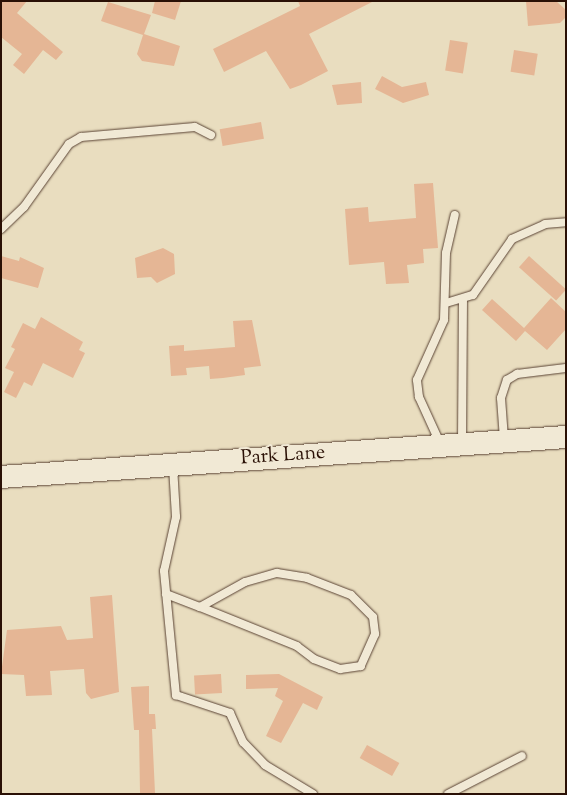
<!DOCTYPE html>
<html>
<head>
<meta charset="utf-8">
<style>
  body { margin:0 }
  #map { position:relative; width:567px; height:795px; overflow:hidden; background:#e9ddbf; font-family:"Sorts Mill Goudy",serif }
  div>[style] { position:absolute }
  .building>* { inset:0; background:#e5b695; transform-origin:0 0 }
  .roads { filter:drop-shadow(0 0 1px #5a4334) drop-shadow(0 0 1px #5a4334) }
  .lane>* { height:8px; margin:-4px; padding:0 4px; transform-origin:4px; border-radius:4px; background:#f1e9d5 }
  .secondary>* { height:22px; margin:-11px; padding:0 11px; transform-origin:11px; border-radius:11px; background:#f1e9d5 }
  span { translate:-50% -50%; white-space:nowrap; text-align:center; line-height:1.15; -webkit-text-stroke:4px #f1e9d5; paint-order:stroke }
  .street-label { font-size:20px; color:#2a1005 }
  .frame { position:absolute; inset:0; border:2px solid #2a1005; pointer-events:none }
</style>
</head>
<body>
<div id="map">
  <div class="building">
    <div style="clip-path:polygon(1px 1px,27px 1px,17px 13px,63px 52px,56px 60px,43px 50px,24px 74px,13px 65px,22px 54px,1px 37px)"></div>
    <div style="clip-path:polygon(155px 1px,181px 1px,175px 20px,152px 13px)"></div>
    <div style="clip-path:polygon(298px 1px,374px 1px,309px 34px,328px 71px,301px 85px,290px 89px,266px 51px,224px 72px,213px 49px,300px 6px)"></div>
    <div style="clip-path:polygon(526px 1px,556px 1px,566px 10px,566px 17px,560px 23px,528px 26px)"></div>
    <div style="clip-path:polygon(108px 2px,151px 15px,144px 34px,180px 46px,174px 66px,142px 61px,137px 54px,143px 35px,101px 21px)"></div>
    <div style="left:450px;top:40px;width:18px;height:31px;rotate:9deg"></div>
    <div style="left:514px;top:50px;width:24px;height:22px;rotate:9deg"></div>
    <div style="clip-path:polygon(382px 76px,402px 87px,426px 82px,429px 95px,403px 103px,375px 89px)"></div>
    <div style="clip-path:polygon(361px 82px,362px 103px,337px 105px,332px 85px)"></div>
    <div style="left:261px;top:122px;width:17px;height:42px;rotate:80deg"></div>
    <div style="clip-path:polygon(433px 183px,438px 248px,423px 249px,424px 263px,407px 265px,409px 283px,386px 284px,384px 262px,349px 265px,345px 209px,368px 207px,369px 222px,416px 218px,414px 184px)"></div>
    <div style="clip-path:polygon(163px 248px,174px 254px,175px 274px,157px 283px,151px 277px,137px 278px,135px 258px)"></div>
    <div style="clip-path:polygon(1px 256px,19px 261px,20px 257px,44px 268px,38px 288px,1px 278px)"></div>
    <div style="left:529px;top:256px;width:50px;height:15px;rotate:42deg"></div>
    <div style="clip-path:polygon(551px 298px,566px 312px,566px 329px,547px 350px,525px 331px,516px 341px,482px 310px,492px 299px,524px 328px)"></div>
    <div style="clip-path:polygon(41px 317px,83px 342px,79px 350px,85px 353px,73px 378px,43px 363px,32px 386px,24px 382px,16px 398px,4px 392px,14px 372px,5px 368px,15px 349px,11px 347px,23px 323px,35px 329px)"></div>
    <div style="clip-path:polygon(252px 320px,261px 366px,244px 368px,245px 375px,223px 378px,210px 379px,209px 366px,186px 368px,187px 375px,171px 376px,169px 346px,184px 345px,184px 351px,235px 347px,233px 321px)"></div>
    <div style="clip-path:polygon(112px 595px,119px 692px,91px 699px,86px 693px,84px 669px,50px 671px,52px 695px,26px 696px,24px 675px,1px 674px,7px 630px,61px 626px,67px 640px,93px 638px,90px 597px)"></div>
    <div style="left:221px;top:674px;width:19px;height:27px;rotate:87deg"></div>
    <div style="clip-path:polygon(279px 674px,323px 697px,317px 710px,303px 703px,281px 743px,266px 736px,283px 701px,275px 696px,278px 688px,246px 689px,246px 675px)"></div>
    <div style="clip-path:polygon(149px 686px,149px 714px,155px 714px,156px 729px,152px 729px,155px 793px,140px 793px,139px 730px,134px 730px,131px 687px)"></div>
    <div style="left:367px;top:745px;width:37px;height:15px;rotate:29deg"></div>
  </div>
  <div class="roads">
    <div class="lane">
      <div style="left:1px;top:229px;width:32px;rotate:-44deg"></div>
      <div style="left:24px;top:207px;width:77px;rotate:-54.5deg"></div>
      <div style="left:69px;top:144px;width:14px;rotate:-30deg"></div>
      <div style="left:81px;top:137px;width:114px;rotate:-5deg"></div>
      <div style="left:195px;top:127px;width:18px;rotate:27deg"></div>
      <div style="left:446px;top:303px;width:28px;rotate:-17deg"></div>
      <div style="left:473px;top:295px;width:68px;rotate:-55.1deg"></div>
      <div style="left:512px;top:239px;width:36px;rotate:-24deg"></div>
      <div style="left:545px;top:224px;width:21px;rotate:-5deg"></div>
      <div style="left:504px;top:439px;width:41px;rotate:-94.2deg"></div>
      <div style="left:501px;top:398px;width:19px;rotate:-72deg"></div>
      <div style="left:507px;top:380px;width:12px;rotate:-31deg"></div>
      <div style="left:517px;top:374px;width:49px;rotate:-7deg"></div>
      <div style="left:462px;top:441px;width:141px;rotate:-89.6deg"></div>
      <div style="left:440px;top:443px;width:51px;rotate:-114.5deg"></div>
      <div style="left:419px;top:397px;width:17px;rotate:-97deg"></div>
      <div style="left:417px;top:380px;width:66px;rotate:-65.8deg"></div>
      <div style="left:444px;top:320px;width:67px;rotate:-88.3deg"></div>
      <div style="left:446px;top:253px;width:39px;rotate:-77deg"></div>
      <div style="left:173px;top:466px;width:51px;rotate:86.6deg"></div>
      <div style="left:176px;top:517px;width:55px;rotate:102.5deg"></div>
      <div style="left:164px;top:571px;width:125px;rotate:84.5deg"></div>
      <div style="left:176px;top:695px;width:57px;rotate:18.4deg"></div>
      <div style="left:230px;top:713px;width:32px;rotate:66deg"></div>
      <div style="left:243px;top:742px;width:32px;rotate:46deg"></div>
      <div style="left:265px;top:765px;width:56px;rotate:31.1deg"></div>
      <div style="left:166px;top:594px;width:36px;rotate:21deg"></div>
      <div style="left:200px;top:607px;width:51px;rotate:-29.1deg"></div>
      <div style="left:245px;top:582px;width:33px;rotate:-16deg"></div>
      <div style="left:277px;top:573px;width:30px;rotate:9deg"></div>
      <div style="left:307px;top:578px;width:47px;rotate:21.1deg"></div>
      <div style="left:351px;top:595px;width:31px;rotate:45deg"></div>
      <div style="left:373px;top:617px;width:17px;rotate:83deg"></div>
      <div style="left:375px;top:634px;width:35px;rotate:114deg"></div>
      <div style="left:361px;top:666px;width:21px;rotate:172deg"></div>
      <div style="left:340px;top:669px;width:28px;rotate:-159deg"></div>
      <div style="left:314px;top:659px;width:21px;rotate:-143deg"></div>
      <div style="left:297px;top:646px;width:105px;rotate:-158.1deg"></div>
      <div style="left:448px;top:794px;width:83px;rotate:-27.2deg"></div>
    </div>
    <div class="secondary">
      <div style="left:1px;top:477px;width:566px;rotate:-4.05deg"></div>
    </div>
  </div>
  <div class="street-label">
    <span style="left:283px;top:456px;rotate:-4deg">Park Lane</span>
  </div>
  <div class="frame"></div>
</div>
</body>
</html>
